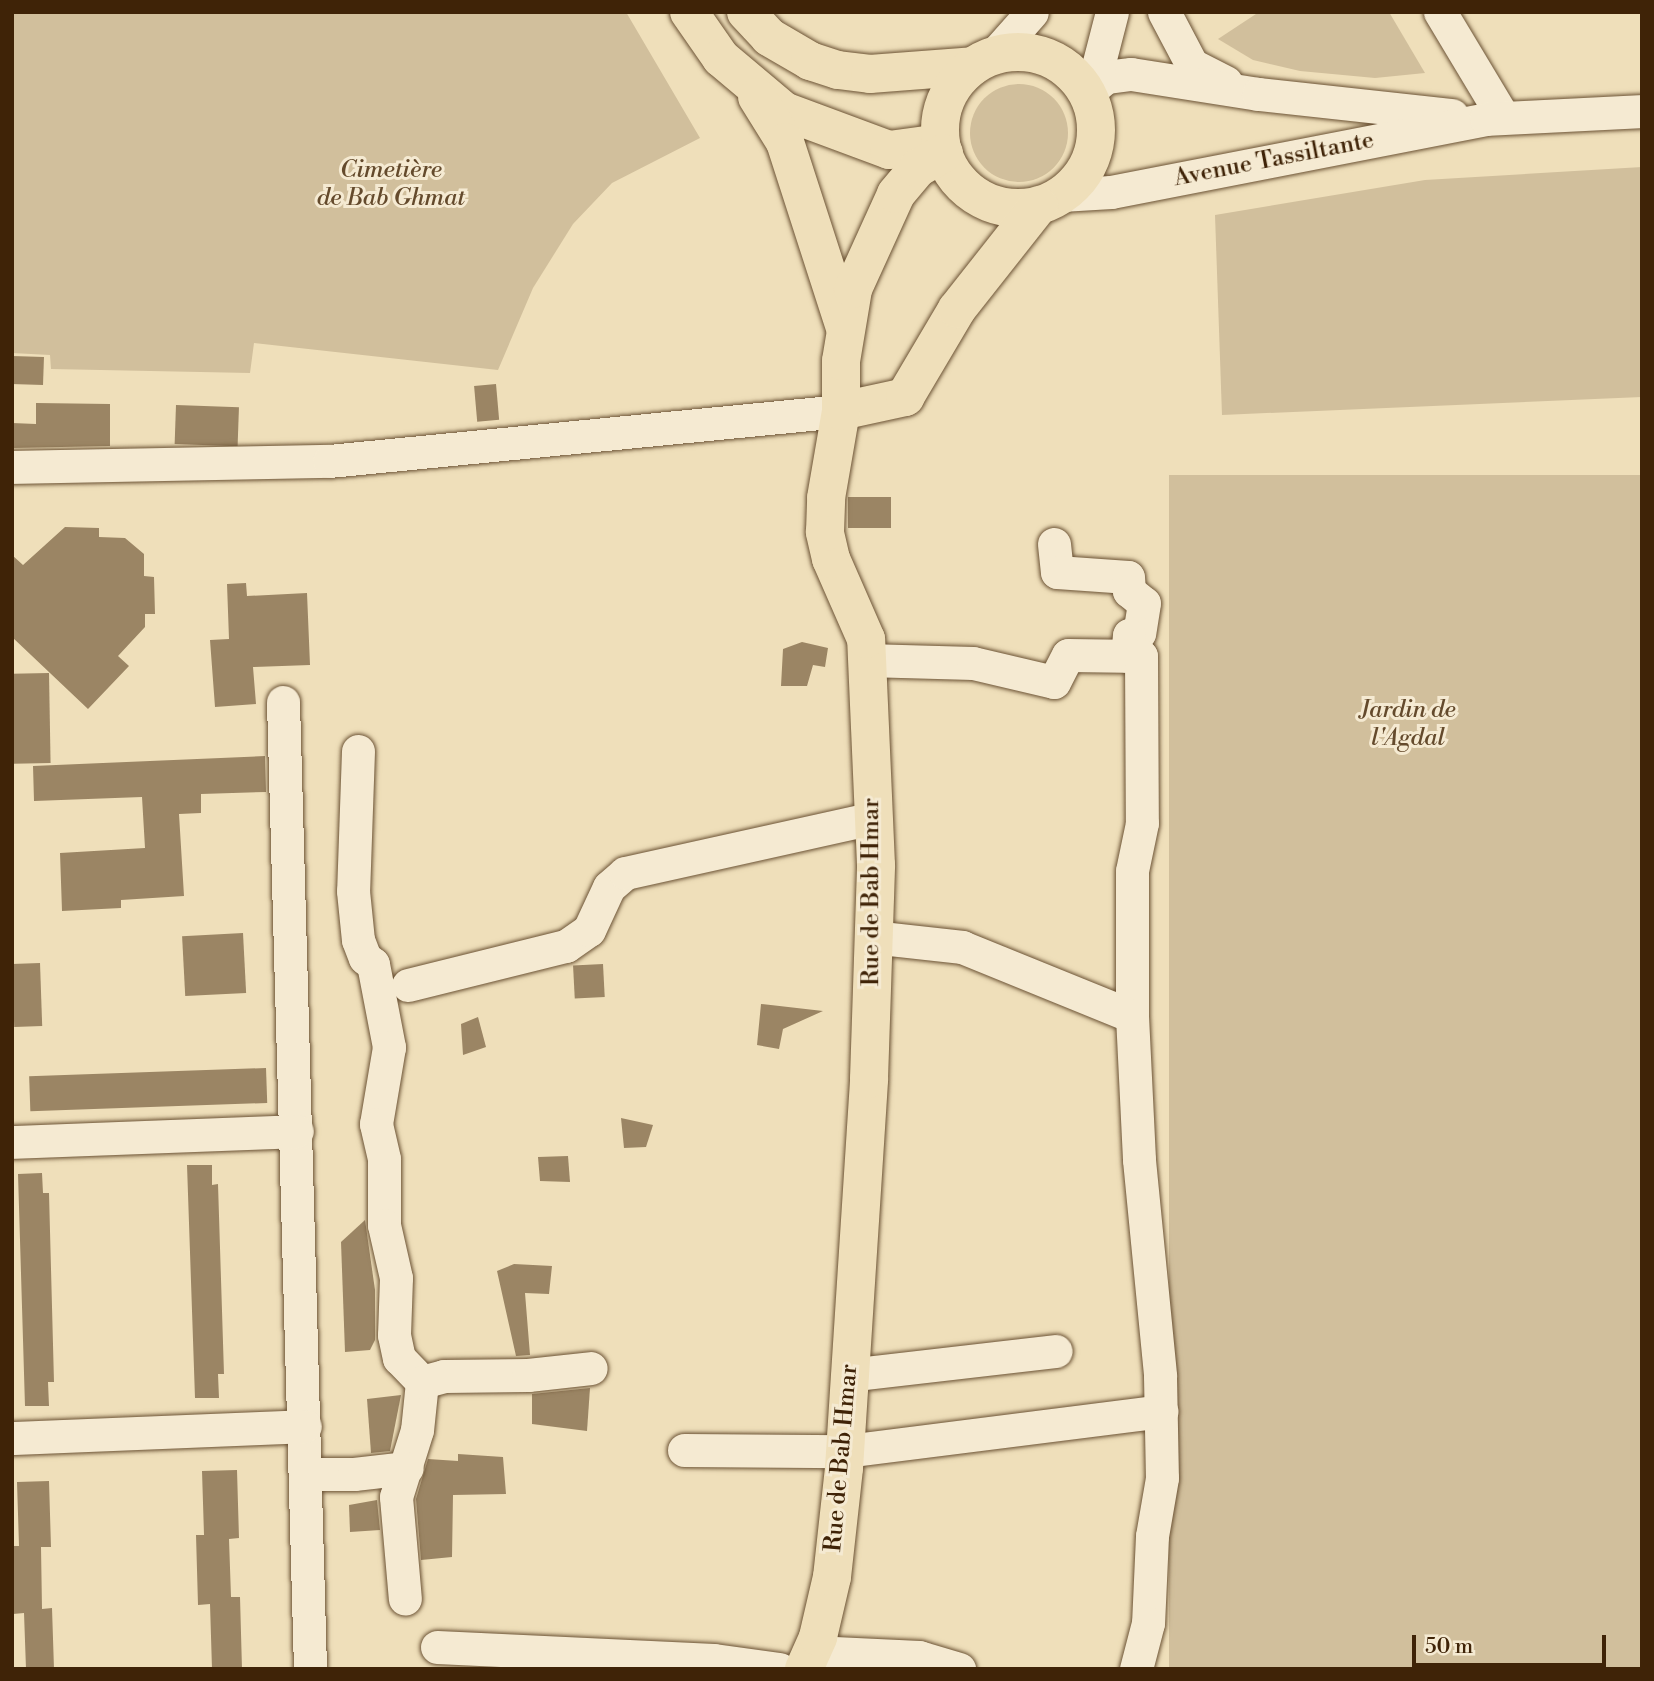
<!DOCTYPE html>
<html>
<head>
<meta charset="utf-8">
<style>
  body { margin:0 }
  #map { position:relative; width:1654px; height:1681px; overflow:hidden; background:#efdfba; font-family:"Libre Bodoni",serif }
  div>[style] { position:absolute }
  .green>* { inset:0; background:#d1bf9c; transform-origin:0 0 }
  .round { border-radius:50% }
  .building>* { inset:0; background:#9b8564; transform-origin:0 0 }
  .roads { filter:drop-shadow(0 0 2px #6b5234) drop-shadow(0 0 2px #6b5234) }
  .minor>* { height:33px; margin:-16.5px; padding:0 16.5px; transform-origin:16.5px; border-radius:16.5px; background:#f5ead2 }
  .major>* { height:38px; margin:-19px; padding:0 19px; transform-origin:19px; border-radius:19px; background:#efdfba }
  .major>.ring { margin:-19px; padding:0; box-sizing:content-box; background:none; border:38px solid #efdfba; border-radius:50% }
  span { translate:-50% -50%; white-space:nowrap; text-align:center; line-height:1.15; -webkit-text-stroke:6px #f5ead2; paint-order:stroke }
  .street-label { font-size:24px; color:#3f2307 }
  .park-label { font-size:24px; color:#644a2c; font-style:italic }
  .frame { position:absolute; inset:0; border:14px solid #3f2307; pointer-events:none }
  .scale { position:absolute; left:1412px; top:1635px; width:194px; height:32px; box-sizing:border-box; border:4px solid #3f2307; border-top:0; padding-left:9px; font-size:21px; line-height:24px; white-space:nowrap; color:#3f2307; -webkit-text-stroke:5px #f5ead2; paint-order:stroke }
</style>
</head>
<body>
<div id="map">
  <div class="green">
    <div style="clip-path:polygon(12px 12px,626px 12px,700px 138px,612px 183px,573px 224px,533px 288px,498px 370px,254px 343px,250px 373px,51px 369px,50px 355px,12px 353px)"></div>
    <div style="clip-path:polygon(1259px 12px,1389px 12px,1425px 73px,1375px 78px,1300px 71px,1253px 60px,1218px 39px)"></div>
    <div class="round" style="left:970px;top:84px;width:98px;height:98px"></div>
    <div style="clip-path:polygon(1642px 167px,1642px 397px,1222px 415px,1215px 215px,1425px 180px)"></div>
    <div style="left:1642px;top:475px;width:1194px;height:473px;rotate:90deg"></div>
  </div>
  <div class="building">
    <div style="left:12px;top:356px;width:32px;height:28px;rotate:2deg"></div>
    <div style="left:496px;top:384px;width:36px;height:22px;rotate:85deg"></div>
    <div style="clip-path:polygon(36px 403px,110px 404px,110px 446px,12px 448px,12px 423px,36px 424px)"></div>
    <div style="left:176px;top:405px;width:63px;height:39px;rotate:2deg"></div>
    <div style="left:848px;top:497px;width:43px;height:31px"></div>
    <div style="clip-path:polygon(65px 527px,99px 528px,99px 537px,125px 538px,144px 554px,144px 576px,154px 577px,155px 614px,145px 614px,145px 627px,118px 656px,129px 666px,88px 709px,12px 637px,12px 555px,23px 565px)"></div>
    <div style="clip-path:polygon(246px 583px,247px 596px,307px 593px,310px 665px,253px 667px,256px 704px,215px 707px,210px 640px,229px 639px,227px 584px)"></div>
    <div style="clip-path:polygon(802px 642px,828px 648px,825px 667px,813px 665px,807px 686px,781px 686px,783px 649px)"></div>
    <div style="left:49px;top:673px;width:90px;height:37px;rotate:89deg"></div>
    <div style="clip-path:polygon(265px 756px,266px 792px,201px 794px,201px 813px,179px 814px,184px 896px,121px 900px,121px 908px,62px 911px,60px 853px,145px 848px,142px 797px,34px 801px,33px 766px)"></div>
    <div style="left:243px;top:933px;width:60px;height:61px;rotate:87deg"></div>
    <div style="left:40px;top:963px;width:63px;height:28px;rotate:88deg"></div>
    <div style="left:603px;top:964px;width:33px;height:30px;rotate:87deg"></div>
    <div style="clip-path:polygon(761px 1004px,823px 1011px,783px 1029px,779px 1049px,757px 1045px)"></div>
    <div style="clip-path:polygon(478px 1017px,486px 1047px,463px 1055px,461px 1024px)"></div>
    <div style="left:266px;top:1068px;width:35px;height:237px;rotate:88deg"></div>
    <div style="clip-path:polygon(621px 1118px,653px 1125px,646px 1147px,624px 1148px)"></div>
    <div style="clip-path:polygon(568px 1156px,570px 1182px,540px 1181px,538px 1157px)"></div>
    <div style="clip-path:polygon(187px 1165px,212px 1165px,212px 1185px,218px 1184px,224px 1374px,218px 1374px,219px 1398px,195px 1398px)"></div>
    <div style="clip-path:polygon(42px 1173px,43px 1193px,49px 1193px,54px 1382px,48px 1382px,49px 1406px,25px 1406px,18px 1174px)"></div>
    <div style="clip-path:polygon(365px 1220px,375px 1290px,375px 1340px,370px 1350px,345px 1352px,341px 1242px)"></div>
    <div style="clip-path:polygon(514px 1264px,552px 1266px,549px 1294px,525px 1293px,530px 1355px,516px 1356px,497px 1271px)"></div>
    <div style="clip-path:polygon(590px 1388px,587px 1431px,532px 1424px,532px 1394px)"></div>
    <div style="clip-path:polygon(401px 1395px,390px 1451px,371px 1453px,367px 1399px)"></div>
    <div style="clip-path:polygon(458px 1454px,503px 1457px,506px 1494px,453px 1495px,452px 1557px,421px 1560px,416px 1499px,428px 1459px,458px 1461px)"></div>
    <div style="clip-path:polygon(237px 1470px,239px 1538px,229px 1539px,231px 1597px,240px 1597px,242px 1669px,212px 1669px,210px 1604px,198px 1605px,196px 1535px,204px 1535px,202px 1471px)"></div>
    <div style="clip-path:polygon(49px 1481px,51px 1547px,41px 1547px,42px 1609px,52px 1608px,54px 1669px,26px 1669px,24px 1613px,13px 1614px,12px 1546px,19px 1546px,17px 1482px)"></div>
    <div style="clip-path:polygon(377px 1500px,380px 1530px,350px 1532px,349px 1505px)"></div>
  </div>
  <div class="roads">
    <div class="minor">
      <div style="left:1164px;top:12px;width:60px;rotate:62.2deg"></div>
      <div style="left:1192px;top:65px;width:38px;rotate:27deg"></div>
      <div style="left:1440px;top:12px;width:122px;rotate:59deg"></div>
      <div style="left:994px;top:55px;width:57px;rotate:-48.5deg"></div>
      <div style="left:1081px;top:84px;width:21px;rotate:-41deg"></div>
      <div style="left:1097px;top:70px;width:60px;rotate:-75.5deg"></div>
      <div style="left:1087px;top:93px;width:25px;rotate:-40deg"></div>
      <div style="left:1106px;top:77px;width:25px;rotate:-7deg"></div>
      <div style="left:1131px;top:74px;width:129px;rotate:8.9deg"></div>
      <div style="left:1258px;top:94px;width:195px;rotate:6.2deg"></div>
      <div style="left:1061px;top:195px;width:50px;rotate:-3.4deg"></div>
      <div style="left:1111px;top:192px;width:382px;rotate:-11deg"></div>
      <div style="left:1486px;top:119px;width:156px;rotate:-2.9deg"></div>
      <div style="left:12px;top:467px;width:317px;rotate:-1.1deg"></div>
      <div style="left:329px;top:461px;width:514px;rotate:-5.58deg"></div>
      <div style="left:1054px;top:544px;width:28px;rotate:84deg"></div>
      <div style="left:1057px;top:572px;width:71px;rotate:4deg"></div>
      <div style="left:1128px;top:577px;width:14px;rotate:86deg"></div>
      <div style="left:1129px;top:591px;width:19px;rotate:39deg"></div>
      <div style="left:1144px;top:603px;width:30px;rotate:99deg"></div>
      <div style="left:1139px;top:633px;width:10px;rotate:169deg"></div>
      <div style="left:1129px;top:635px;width:21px;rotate:95deg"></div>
      <div style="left:866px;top:660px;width:107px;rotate:1.6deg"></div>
      <div style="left:973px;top:663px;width:83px;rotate:13.2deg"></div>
      <div style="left:1054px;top:682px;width:30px;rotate:-63deg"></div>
      <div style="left:1068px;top:655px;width:73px;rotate:0.8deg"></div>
      <div style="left:1141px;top:656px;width:167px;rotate:89.7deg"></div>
      <div style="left:1142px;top:823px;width:49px;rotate:101.8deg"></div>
      <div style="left:1132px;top:871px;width:145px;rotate:90deg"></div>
      <div style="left:1132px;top:1016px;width:144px;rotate:87.2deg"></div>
      <div style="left:1139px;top:1160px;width:217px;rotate:84.4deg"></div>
      <div style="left:1160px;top:1376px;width:102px;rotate:88.9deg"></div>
      <div style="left:1162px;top:1478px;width:59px;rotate:99.8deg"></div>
      <div style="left:1152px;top:1536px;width:87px;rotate:92.6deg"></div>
      <div style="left:1148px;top:1623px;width:48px;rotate:104.6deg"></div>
      <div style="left:283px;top:702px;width:967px;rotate:88.4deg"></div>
      <div style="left:358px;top:751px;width:140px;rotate:92deg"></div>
      <div style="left:353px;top:891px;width:49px;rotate:84.2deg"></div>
      <div style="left:358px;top:940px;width:19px;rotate:69deg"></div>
      <div style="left:365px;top:958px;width:10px;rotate:37deg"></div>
      <div style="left:373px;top:964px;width:85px;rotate:79.1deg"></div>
      <div style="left:389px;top:1047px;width:78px;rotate:99.6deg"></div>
      <div style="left:376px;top:1124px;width:36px;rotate:77deg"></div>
      <div style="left:384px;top:1159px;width:66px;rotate:90deg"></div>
      <div style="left:384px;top:1225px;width:54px;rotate:77.2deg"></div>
      <div style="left:396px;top:1278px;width:57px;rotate:92deg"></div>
      <div style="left:394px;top:1335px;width:24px;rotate:78deg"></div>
      <div style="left:399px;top:1358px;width:33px;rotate:46deg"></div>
      <div style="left:422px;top:1382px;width:48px;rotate:95.9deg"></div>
      <div style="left:417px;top:1430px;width:70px;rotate:107.4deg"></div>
      <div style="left:396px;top:1497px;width:102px;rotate:85deg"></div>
      <div style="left:872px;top:937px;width:91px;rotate:6.3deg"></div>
      <div style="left:962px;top:947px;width:183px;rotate:22.1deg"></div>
      <div style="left:408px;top:985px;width:163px;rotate:-13.9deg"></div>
      <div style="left:566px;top:946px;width:28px;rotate:-35deg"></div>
      <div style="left:589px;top:930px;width:47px;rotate:-65.1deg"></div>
      <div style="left:609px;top:887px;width:21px;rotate:-41deg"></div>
      <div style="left:625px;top:873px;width:255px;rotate:-12.5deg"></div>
      <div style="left:12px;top:1142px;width:285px;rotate:-2.2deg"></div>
      <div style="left:848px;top:1375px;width:209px;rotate:-6.6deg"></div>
      <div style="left:422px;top:1382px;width:23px;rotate:-15deg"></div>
      <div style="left:444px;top:1376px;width:84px;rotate:-0.7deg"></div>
      <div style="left:528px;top:1375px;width:63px;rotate:-6.3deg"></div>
      <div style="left:12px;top:1438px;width:293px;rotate:-2.3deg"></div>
      <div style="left:684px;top:1450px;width:162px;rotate:0.4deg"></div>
      <div style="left:846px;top:1451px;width:318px;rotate:-7.2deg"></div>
      <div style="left:306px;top:1474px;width:48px"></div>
      <div style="left:354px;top:1474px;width:53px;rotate:-6.5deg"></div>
      <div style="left:437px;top:1647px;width:277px;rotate:2.7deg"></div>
      <div style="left:714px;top:1660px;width:66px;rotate:7.9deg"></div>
      <div style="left:813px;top:1652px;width:106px;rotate:2.7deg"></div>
      <div style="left:919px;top:1657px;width:42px;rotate:16.7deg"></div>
    </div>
    <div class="major">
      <div style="left:689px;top:12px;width:56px;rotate:55.2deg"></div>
      <div style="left:721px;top:58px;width:82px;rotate:40.1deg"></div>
      <div style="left:784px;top:111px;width:112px;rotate:20.4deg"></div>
      <div style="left:889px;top:150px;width:52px;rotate:-7.7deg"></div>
      <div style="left:746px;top:12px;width:34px;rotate:47deg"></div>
      <div style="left:769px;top:37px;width:48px;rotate:30.3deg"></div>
      <div style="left:810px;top:61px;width:29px;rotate:18deg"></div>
      <div style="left:838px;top:70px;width:32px;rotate:7deg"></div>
      <div style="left:870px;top:74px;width:103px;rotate:-4.4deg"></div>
      <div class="ring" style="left:940px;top:52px;width:118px;height:118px"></div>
      <div style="left:757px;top:97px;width:53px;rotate:58.1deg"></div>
      <div style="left:785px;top:142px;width:195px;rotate:72.1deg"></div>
      <div style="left:841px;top:411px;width:66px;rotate:-12.3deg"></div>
      <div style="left:905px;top:397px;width:102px;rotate:-59.4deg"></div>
      <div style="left:957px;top:309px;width:132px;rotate:-51.7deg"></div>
      <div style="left:804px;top:1669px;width:35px;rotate:-66deg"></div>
      <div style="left:818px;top:1637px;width:62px;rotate:-76.9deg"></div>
      <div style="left:832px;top:1577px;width:110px;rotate:-83.7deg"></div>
      <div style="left:844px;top:1468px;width:390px;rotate:-86.3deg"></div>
      <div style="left:869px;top:1079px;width:214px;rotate:-88.1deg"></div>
      <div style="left:876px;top:865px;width:226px;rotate:-92.5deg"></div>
      <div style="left:866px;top:639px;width:87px;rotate:-113.6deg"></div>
      <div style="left:831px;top:559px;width:28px;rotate:-103deg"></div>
      <div style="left:825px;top:532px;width:34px;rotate:-88deg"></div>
      <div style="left:826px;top:498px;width:88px;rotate:-80.2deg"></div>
      <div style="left:841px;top:411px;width:50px;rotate:-90deg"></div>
      <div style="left:841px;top:361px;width:73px;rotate:-80.5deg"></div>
      <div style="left:853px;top:289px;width:104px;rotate:-65.6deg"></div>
      <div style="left:896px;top:194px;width:34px;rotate:-50deg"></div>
      <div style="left:918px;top:168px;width:30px;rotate:-30deg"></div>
    </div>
  </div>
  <div class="street-label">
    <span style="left:1274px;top:160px;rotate:-11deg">Avenue Tassiltante</span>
    <span style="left:872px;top:892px;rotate:-90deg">Rue de Bab Hmar</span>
    <span style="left:842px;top:1458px;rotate:-85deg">Rue de Bab Hmar</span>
  </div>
  <div class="park-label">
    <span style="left:391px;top:185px">Cimetière<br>de Bab Ghmat</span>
    <span style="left:1408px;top:725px">Jardin de<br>l'Agdal</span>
  </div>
  <div class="frame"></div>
  <div class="scale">50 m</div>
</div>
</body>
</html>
